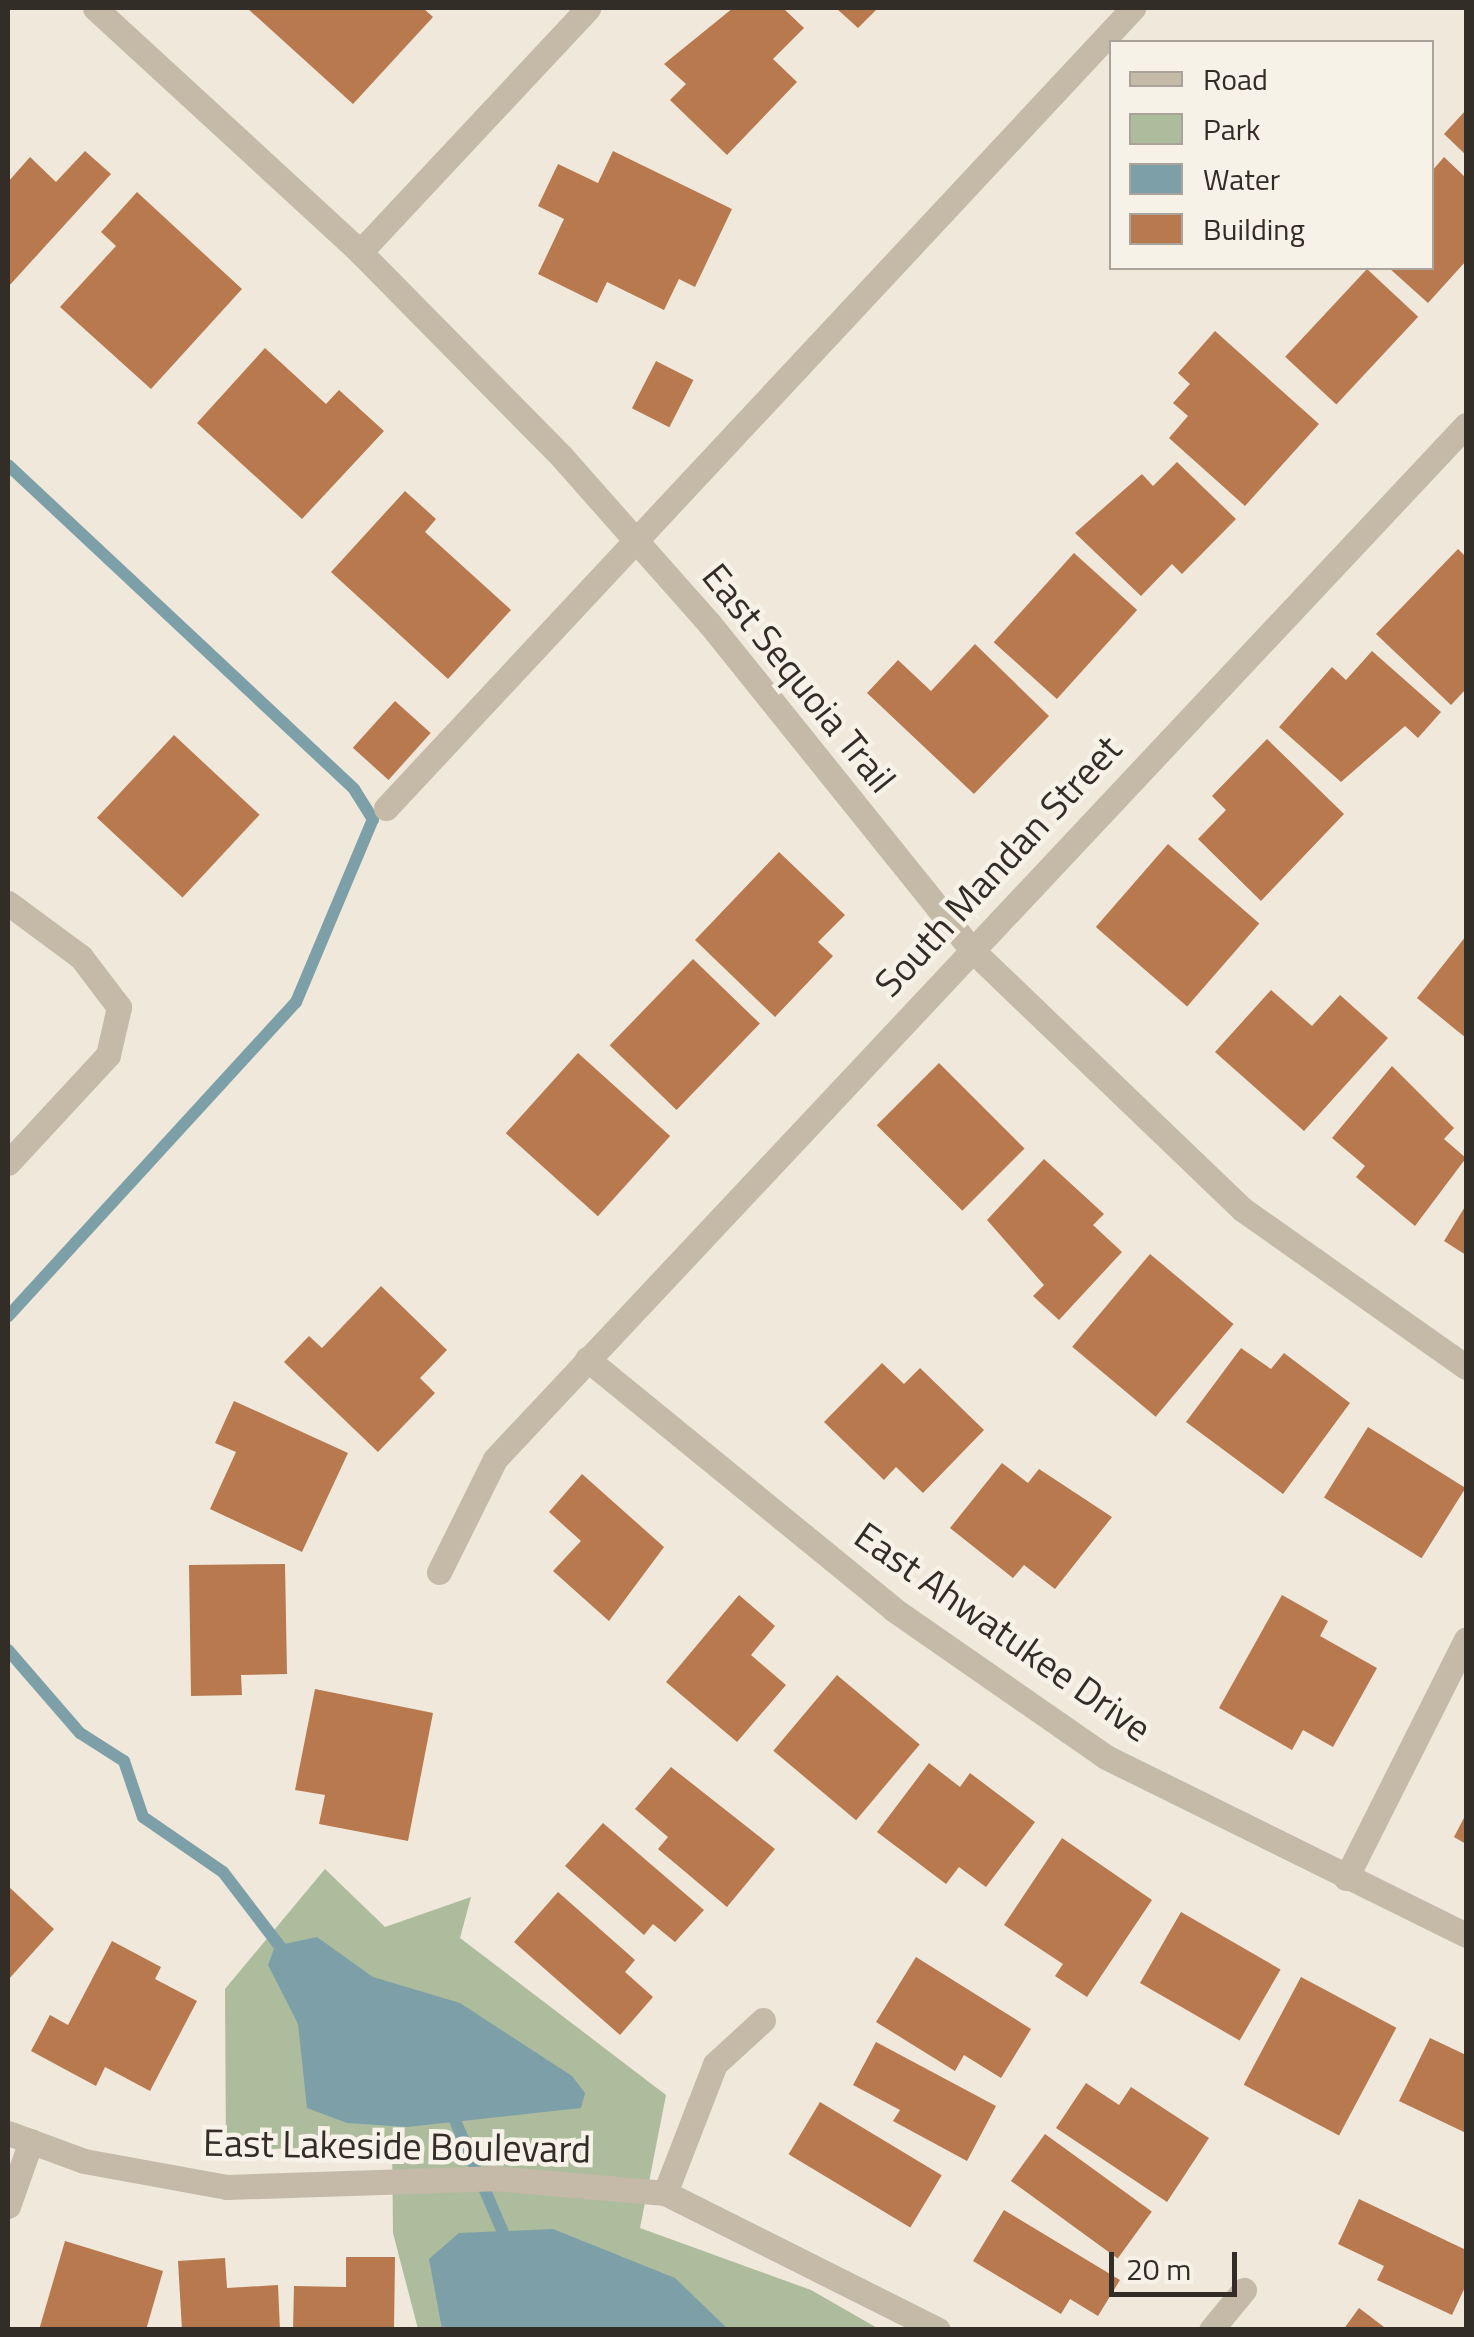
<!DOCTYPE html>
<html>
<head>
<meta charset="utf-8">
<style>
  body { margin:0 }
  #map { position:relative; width:1474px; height:2337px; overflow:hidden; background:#efe8db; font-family:"Titillium Web",sans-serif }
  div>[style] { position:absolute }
  .green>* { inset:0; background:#adbc9d }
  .water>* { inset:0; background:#7da0a8 }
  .stream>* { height:12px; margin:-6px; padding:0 6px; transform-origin:6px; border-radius:6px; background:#7da0a8 }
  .building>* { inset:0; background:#b8794f; transform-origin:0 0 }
  .minor>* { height:25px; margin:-12.5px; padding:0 12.5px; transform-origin:12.5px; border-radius:12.5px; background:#c5baa8 }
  span { translate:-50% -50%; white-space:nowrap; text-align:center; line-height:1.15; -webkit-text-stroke:9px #f7f2e7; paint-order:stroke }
  .street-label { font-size:38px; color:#332d28 }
  .frame { position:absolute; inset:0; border:10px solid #332d28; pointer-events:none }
  .legend { position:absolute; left:1109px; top:40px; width:325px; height:230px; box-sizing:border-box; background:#f7f2e7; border:2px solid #a9a39b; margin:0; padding:12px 18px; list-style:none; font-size:30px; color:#332d28 }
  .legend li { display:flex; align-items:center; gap:20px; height:50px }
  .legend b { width:50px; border:2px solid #a9a39b }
  .scale { position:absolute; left:1109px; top:2252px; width:128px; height:45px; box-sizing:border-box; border:5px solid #332d28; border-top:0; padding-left:12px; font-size:30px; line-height:35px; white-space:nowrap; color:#332d28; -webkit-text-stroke:8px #f7f2e7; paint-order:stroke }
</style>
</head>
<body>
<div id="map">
  <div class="green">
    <div style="clip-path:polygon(325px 1869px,385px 1927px,471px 1897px,460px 1938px,666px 2095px,640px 2228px,811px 2290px,879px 2329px,418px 2329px,393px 2233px,392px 2144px,226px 2151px,225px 1989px)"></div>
  </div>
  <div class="water">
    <div style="clip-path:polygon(317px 1937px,373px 1977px,460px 2003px,572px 2076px,585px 2093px,581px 2108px,407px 2127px,347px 2123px,307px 2108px,298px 2024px,268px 1965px,275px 1946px)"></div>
    <div style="clip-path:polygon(553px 2229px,675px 2278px,728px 2329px,442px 2329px,429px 2259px,459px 2233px)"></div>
  </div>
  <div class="stream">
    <div style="left:8px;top:465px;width:474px;rotate:43.1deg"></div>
    <div style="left:354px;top:789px;width:36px;rotate:58deg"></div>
    <div style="left:373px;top:819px;width:199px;rotate:112.8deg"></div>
    <div style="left:296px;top:1002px;width:426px;rotate:132.5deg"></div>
    <div style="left:8px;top:1650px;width:110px;rotate:49.1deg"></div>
    <div style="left:80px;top:1733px;width:52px;rotate:32.5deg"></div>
    <div style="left:124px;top:1761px;width:59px;rotate:71.3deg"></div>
    <div style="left:143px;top:1817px;width:97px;rotate:34.5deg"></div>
    <div style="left:223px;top:1872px;width:107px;rotate:52.6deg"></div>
    <div style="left:451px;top:2111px;width:145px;rotate:66.8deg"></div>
  </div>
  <div class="building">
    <div style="clip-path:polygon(247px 8px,423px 8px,433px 17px,353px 104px)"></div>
    <div style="clip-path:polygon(733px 8px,783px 8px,804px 28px,773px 59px,797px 82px,727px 155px,670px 100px,686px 84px,664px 64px)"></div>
    <div style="clip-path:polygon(836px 8px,878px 8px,858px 28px)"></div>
    <div style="clip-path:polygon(1466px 110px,1466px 155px,1444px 134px)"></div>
    <div style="clip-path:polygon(85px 151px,111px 174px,8px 287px,8px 182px,30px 157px,56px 182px)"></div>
    <div style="clip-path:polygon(613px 151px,732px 209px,695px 287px,679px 279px,664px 310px,607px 282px,597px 303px,538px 274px,564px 219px,538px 206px,558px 164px,598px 183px)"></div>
    <div style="clip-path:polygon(1444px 157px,1466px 178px,1466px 261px,1428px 303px,1389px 268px,1432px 268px,1432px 171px)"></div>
    <div style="clip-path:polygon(137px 192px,242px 289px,151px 389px,60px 307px,116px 246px,101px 232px)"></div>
    <div style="left:1367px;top:269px;width:70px;height:120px;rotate:43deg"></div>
    <div style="clip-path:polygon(1215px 331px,1319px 424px,1245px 506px,1169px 438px,1188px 416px,1173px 403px,1190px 384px,1178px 373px)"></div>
    <div style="clip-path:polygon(265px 348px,326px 404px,339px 390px,384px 431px,302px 519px,197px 423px)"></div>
    <div style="left:656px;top:361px;width:42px;height:53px;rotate:27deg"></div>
    <div style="clip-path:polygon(1177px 462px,1236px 519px,1182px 574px,1172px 564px,1141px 596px,1075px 533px,1142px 474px,1153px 486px)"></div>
    <div style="clip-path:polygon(405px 491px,436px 519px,425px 532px,511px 610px,448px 679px,331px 572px)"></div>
    <div style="clip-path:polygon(1458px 549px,1466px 557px,1466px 689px,1451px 705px,1376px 634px)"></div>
    <div style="left:1074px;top:553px;width:85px;height:120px;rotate:42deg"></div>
    <div style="clip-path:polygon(975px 644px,1049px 716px,974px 794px,867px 693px,898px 660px,931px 691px)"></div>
    <div style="clip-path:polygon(1372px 651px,1441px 712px,1418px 738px,1405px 726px,1341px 782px,1279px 727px,1332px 667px,1346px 680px)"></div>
    <div style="left:395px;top:701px;width:48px;height:63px;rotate:42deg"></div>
    <div style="left:174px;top:735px;width:117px;height:113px;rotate:43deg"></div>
    <div style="clip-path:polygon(1267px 739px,1344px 814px,1261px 901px,1198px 839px,1226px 810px,1212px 796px)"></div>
    <div style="left:1168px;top:844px;width:121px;height:110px;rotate:41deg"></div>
    <div style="clip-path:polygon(779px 852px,845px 915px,818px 942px,833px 956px,775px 1017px,695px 940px)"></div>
    <div style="clip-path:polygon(1466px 936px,1466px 1038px,1417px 998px)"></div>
    <div style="left:693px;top:959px;width:93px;height:120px;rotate:44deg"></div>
    <div style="clip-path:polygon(1271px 990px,1312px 1026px,1340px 995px,1388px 1038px,1304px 1131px,1215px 1052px)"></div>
    <div style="left:578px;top:1053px;width:124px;height:108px;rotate:42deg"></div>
    <div style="left:939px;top:1063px;width:121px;height:88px;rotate:45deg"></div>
    <div style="clip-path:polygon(1392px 1066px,1454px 1128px,1444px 1139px,1466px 1158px,1415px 1226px,1356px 1177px,1365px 1166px,1332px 1138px)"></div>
    <div style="clip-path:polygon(1044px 1159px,1104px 1214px,1093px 1225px,1122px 1252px,1059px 1320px,1033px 1296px,1044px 1285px,987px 1220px)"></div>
    <div style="clip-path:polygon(1466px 1205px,1466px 1255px,1444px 1241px)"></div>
    <div style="left:1150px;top:1254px;width:109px;height:121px;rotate:40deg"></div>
    <div style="clip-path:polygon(381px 1286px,447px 1350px,420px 1378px,435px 1393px,378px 1452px,284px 1362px,309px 1336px,322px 1348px)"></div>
    <div style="clip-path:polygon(1241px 1348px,1271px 1369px,1284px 1353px,1350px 1403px,1283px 1494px,1186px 1422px)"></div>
    <div style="clip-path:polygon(882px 1363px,904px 1384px,920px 1368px,984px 1430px,923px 1493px,896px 1467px,884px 1480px,824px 1422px)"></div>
    <div style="clip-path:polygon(234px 1401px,348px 1453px,302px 1552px,210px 1509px,236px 1452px,215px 1443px)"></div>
    <div style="left:1368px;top:1427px;width:115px;height:83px;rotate:32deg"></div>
    <div style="clip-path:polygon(1002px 1463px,1028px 1483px,1039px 1469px,1112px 1517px,1055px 1589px,1024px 1565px,1013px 1578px,950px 1528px)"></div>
    <div style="clip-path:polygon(582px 1474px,664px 1547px,609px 1621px,553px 1571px,581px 1541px,549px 1512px)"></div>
    <div style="clip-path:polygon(285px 1564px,287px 1674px,241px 1675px,242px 1695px,191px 1696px,189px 1565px)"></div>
    <div style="clip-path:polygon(739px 1595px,775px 1626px,751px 1655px,786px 1685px,737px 1742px,666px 1682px)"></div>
    <div style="clip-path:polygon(1282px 1595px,1328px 1621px,1320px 1636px,1377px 1668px,1333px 1747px,1303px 1730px,1292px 1750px,1219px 1708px)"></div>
    <div style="left:837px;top:1675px;width:108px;height:99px;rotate:40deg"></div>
    <div style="clip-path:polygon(315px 1689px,433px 1713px,408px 1841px,319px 1824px,325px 1795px,295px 1790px)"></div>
    <div style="clip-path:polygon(929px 1763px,960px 1787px,970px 1773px,1035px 1822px,986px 1887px,959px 1867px,946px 1884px,877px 1832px)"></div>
    <div style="clip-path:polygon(671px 1767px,775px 1849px,727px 1907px,658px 1849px,668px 1837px,635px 1809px)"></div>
    <div style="clip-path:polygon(1466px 1814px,1466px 1844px,1454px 1837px)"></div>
    <div style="clip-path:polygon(603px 1823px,704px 1910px,675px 1942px,653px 1924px,644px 1935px,565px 1866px)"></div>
    <div style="clip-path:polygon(1062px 1838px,1152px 1900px,1087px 1997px,1055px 1976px,1063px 1964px,1004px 1925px)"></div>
    <div style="clip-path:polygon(8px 1886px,54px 1929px,8px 1980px)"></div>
    <div style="clip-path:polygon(558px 1892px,635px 1960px,625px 1972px,653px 1997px,620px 2035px,514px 1942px)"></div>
    <div style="left:1181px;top:1912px;width:115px;height:82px;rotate:30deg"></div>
    <div style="clip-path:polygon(112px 1941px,161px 1967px,155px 1979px,197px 2001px,150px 2091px,105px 2067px,96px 2086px,31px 2051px,50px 2015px,68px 2025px)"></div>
    <div style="clip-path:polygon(916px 1957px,1031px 2029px,1001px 2078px,964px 2055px,955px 2071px,876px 2022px)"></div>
    <div style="left:1301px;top:1977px;width:108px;height:122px;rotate:28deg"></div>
    <div style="clip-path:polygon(1430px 2038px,1466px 2055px,1466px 2133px,1399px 2101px)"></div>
    <div style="clip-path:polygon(876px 2042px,996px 2106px,967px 2161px,893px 2121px,900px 2110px,853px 2085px)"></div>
    <div style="clip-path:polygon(1086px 2083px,1119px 2105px,1131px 2087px,1209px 2138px,1167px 2202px,1056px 2128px)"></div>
    <div style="left:820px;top:2102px;width:142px;height:61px;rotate:31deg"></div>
    <div style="left:1045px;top:2134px;width:132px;height:58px;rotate:36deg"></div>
    <div style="clip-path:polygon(1359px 2199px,1466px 2250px,1466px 2285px,1452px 2315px,1377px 2280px,1384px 2266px,1338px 2244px)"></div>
    <div style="clip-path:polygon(1004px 2210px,1120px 2280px,1098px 2316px,1070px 2299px,1061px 2314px,973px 2261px)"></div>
    <div style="clip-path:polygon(65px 2241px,163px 2271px,146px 2330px,39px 2330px)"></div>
    <div style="clip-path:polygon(346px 2257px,395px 2257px,394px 2330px,293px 2330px,294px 2286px,346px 2287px)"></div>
    <div style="clip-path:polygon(225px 2258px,227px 2288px,278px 2285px,280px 2330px,182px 2330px,178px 2261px)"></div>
    <div style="clip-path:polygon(1359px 2308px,1388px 2330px,1343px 2330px)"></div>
  </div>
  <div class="minor">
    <div style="left:95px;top:8px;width:360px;rotate:42.6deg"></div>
    <div style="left:360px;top:252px;width:288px;rotate:45.4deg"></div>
    <div style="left:562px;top:457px;width:222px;rotate:48.5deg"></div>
    <div style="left:709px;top:623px;width:418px;rotate:51.2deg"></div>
    <div style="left:971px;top:949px;width:376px;rotate:43.8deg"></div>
    <div style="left:1242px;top:1209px;width:274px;rotate:35.2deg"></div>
    <div style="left:360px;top:252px;width:334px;rotate:-46.9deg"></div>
    <div style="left:386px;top:808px;width:1095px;rotate:-46.96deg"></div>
    <div style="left:8px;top:903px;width:91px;rotate:36.5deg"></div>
    <div style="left:81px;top:957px;width:63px;rotate:52.8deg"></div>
    <div style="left:119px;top:1007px;width:49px;rotate:102.9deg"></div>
    <div style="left:108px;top:1055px;width:147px;rotate:132.8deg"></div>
    <div style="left:587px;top:1359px;width:395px;rotate:39.2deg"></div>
    <div style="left:893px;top:1609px;width:259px;rotate:34.8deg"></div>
    <div style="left:1106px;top:1757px;width:402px;rotate:26.3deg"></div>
    <div style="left:439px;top:1572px;width:126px;rotate:-63.6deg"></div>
    <div style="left:495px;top:1459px;width:1418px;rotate:-46.8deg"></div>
    <div style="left:1346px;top:1878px;width:267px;rotate:-63.3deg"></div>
    <div style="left:8px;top:2133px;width:81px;rotate:20.2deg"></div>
    <div style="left:84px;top:2161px;width:145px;rotate:10.3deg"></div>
    <div style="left:227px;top:2187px;width:267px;rotate:-1.9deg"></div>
    <div style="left:494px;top:2178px;width:172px;rotate:5deg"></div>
    <div style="left:665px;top:2193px;width:305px;rotate:26.6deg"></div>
    <div style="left:665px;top:2193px;width:138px;rotate:-68.8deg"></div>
    <div style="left:715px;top:2064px;width:65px;rotate:-42.5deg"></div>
    <div style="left:8px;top:2206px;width:69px;rotate:-70.5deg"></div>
    <div style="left:1211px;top:2330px;width:52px;rotate:-50.5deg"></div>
  </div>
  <div class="street-label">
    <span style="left:799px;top:678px;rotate:51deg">East Sequoia Trail</span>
    <span style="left:998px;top:866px;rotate:-47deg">South Mandan Street</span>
    <span style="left:1003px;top:1632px;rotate:35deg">East Ahwatukee Drive</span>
    <span style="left:397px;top:2146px;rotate:1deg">East Lakeside Boulevard</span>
  </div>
  <div class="frame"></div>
  <ul class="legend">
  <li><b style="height:12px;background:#c5baa8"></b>Road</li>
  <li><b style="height:28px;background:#adbc9d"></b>Park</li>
  <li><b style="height:28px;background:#7da0a8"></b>Water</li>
  <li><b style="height:28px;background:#b8794f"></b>Building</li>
  </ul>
  <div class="scale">20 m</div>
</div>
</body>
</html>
